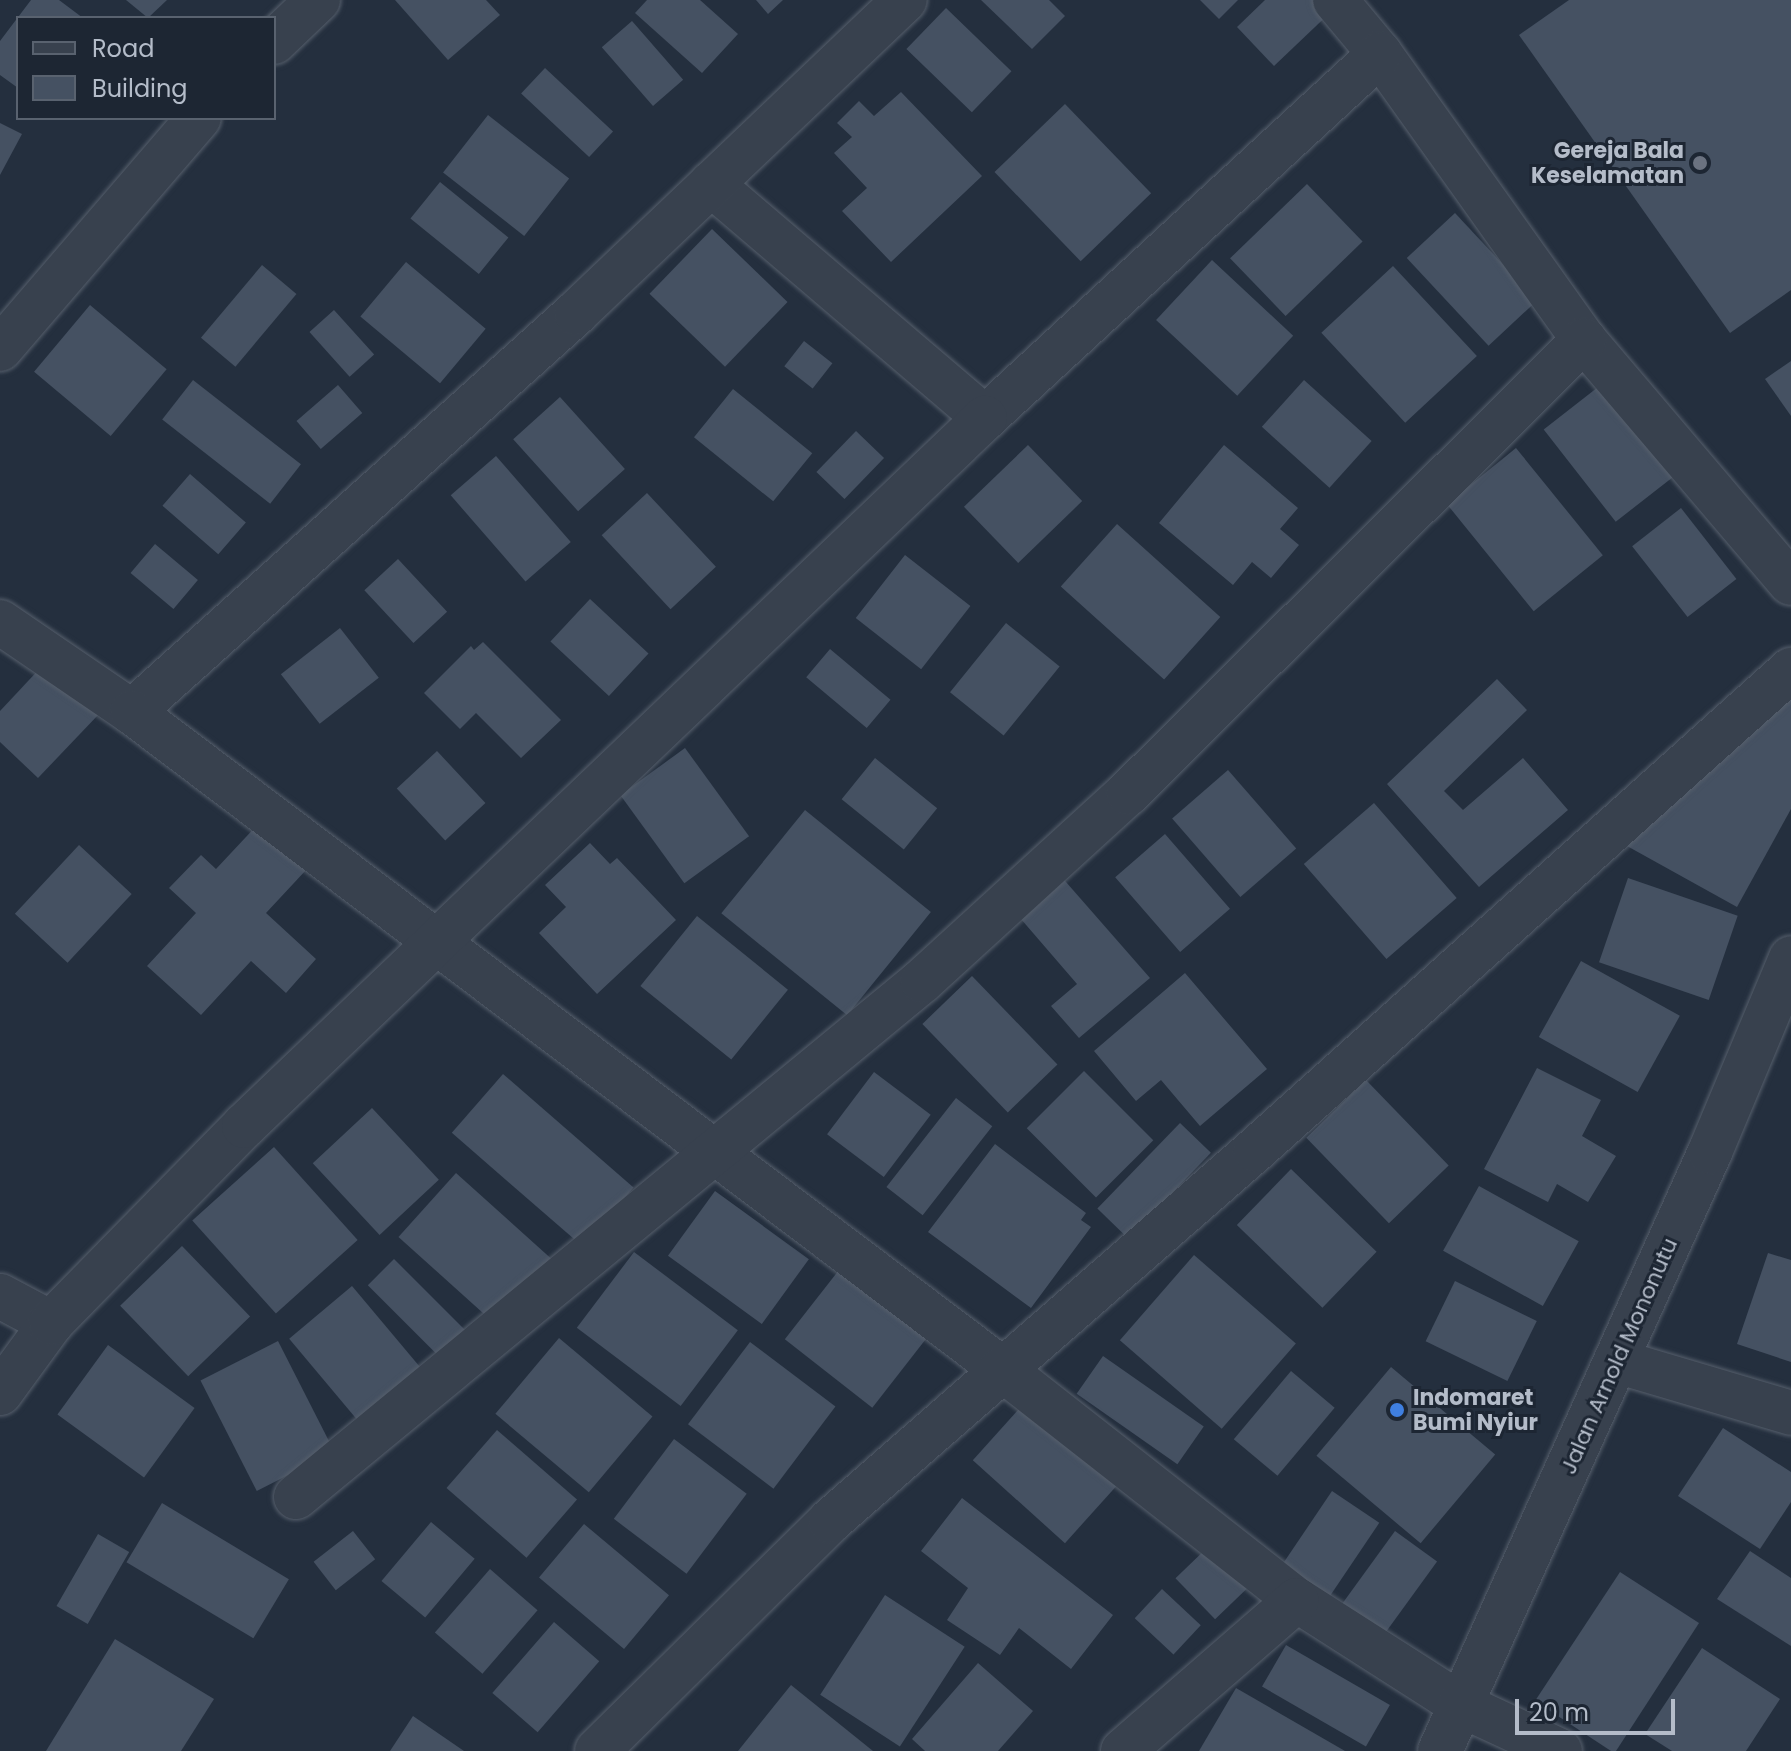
<!DOCTYPE html>
<html>
<head>
<meta charset="utf-8">
<style>
  body { margin:0 }
  #map { position:relative; width:1791px; height:1751px; overflow:hidden; background:#242f3e; font-family:Poppins,sans-serif }
  div>[style] { position:absolute }
  .building>* { inset:0; background:#455162; transform-origin:0 0 }
  .roads { filter:drop-shadow(0 0 2px #565f6c) drop-shadow(0 0 2px #565f6c) }
  .minor>* { height:44px; margin:-22px; padding:0 22px; transform-origin:22px; border-radius:22px; background:#38414e }
  .dots>* { width:22px; height:22px; translate:-50% -50%; box-sizing:border-box; border:4px solid #1d2633; border-radius:50% }
  span { translate:-50% -50%; white-space:nowrap; text-align:center; line-height:1.15; -webkit-text-stroke:6px #1d2633; paint-order:stroke }
  .poi-label { font-size:22px; color:#b4bcc9; font-weight:700 }
  .right { translate:-100% -50%; text-align:right }
  .left { translate:0 -50%; text-align:left }
  .street-label { font-size:22px; color:#b4bcc9 }
  .legend { position:absolute; left:16px; top:16px; width:260px; height:104px; box-sizing:border-box; background:#1d2633; border:2px solid #59626f; margin:0; padding:10px 14px; list-style:none; font-size:24px; color:#b4bcc9 }
  .legend li { display:flex; align-items:center; gap:16px; height:40px }
  .legend b { width:40px; border:2px solid #59626f }
  .scale { position:absolute; left:1515px; top:1699px; width:160px; height:36px; box-sizing:border-box; border:4px solid #b4bcc9; border-top:0; padding-left:10px; font-size:24px; line-height:28px; white-space:nowrap; color:#b4bcc9; -webkit-text-stroke:6px #1d2633; paint-order:stroke }
</style>
</head>
<body>
<div id="map">
  <div class="building">
    <div style="clip-path:polygon(31px 0,59px 0,83px 18px,18px 18px,18px 88px,0 75px,0 41px)"></div>
    <div style="clip-path:polygon(126px 0,167px 0,148px 18px)"></div>
    <div style="clip-path:polygon(395px 0,486px 0,500px 15px,448px 60px)"></div>
    <div style="clip-path:polygon(647px 0,700px 0,738px 34px,702px 73px,635px 13px)"></div>
    <div style="clip-path:polygon(756px 0,783px 0,768px 14px)"></div>
    <div style="clip-path:polygon(981px 0,1049px 0,1065px 16px,1032px 49px)"></div>
    <div style="clip-path:polygon(1200px 0,1238px 0,1219px 19px)"></div>
    <div style="clip-path:polygon(1265px 0,1329px 0,1336px 7px,1274px 66px,1237px 27px)"></div>
    <div style="clip-path:polygon(1569px 0,1791px 0,1791px 290px,1730px 333px,1519px 35px)"></div>
    <div style="left:946px;top:8px;width:91px;height:57px;rotate:44deg"></div>
    <div style="left:632px;top:21px;width:78px;height:40px;rotate:49deg"></div>
    <div style="left:545px;top:68px;width:93px;height:35px;rotate:43deg"></div>
    <div style="clip-path:polygon(901px 92px,982px 176px,891px 262px,842px 211px,867px 188px,834px 153px,852px 137px,837px 123px,859px 101px,874px 116px)"></div>
    <div style="left:1065px;top:104px;width:124px;height:98px;rotate:46deg"></div>
    <div style="left:488px;top:115px;width:103px;height:73px;rotate:38deg"></div>
    <div style="clip-path:polygon(0 123px,22px 134px,0 175px)"></div>
    <div style="left:440px;top:182px;width:88px;height:47px;rotate:39deg"></div>
    <div style="left:1307px;top:184px;width:80px;height:107px;rotate:46deg"></div>
    <div style="left:1455px;top:213px;width:120px;height:66px;rotate:47deg"></div>
    <div style="left:712px;top:229px;width:105px;height:90px;rotate:44deg"></div>
    <div style="left:1212px;top:260px;width:111px;height:82px;rotate:43deg"></div>
    <div style="left:406px;top:262px;width:104px;height:71px;rotate:40deg"></div>
    <div style="left:262px;top:265px;width:45px;height:95px;rotate:40deg"></div>
    <div style="left:1393px;top:266px;width:123px;height:98px;rotate:47deg"></div>
    <div style="left:90px;top:305px;width:100px;height:87px;rotate:40deg"></div>
    <div style="left:334px;top:310px;width:60px;height:33px;rotate:48deg"></div>
    <div style="left:804px;top:341px;width:36px;height:32px;rotate:38deg"></div>
    <div style="clip-path:polygon(1791px 361px,1791px 416px,1765px 379px)"></div>
    <div style="left:193px;top:380px;width:137px;height:50px;rotate:38deg"></div>
    <div style="left:1304px;top:380px;width:91px;height:63px;rotate:42deg"></div>
    <div style="left:1602px;top:384px;width:117px;height:74px;rotate:52deg"></div>
    <div style="left:338px;top:385px;width:37px;height:55px;rotate:49deg"></div>
    <div style="left:733px;top:389px;width:102px;height:62px;rotate:39deg"></div>
    <div style="left:560px;top:397px;width:97px;height:63px;rotate:48deg"></div>
    <div style="left:856px;top:431px;width:39px;height:57px;rotate:44deg"></div>
    <div style="left:1028px;top:445px;width:78px;height:89px;rotate:46deg"></div>
    <div style="clip-path:polygon(1224px 445px,1298px 508px,1280px 529px,1299px 545px,1271px 578px,1252px 562px,1233px 585px,1159px 523px)"></div>
    <div style="left:1516px;top:448px;width:138px;height:89px;rotate:51deg"></div>
    <div style="left:496px;top:456px;width:114px;height:60px;rotate:49deg"></div>
    <div style="left:190px;top:474px;width:74px;height:42px;rotate:41deg"></div>
    <div style="left:647px;top:493px;width:101px;height:62px;rotate:47deg"></div>
    <div style="left:1681px;top:508px;width:90px;height:62px;rotate:52deg"></div>
    <div style="left:1117px;top:524px;width:139px;height:84px;rotate:42deg"></div>
    <div style="left:155px;top:544px;width:56px;height:38px;rotate:40deg"></div>
    <div style="left:905px;top:555px;width:83px;height:80px;rotate:38deg"></div>
    <div style="left:398px;top:559px;width:72px;height:46px;rotate:47deg"></div>
    <div style="left:590px;top:599px;width:80px;height:58px;rotate:43deg"></div>
    <div style="left:1006px;top:623px;width:69px;height:89px;rotate:39deg"></div>
    <div style="left:340px;top:628px;width:63px;height:75px;rotate:52deg"></div>
    <div style="clip-path:polygon(483px 642px,561px 720px,521px 758px,476px 713px,460px 729px,424px 693px,471px 646px,474px 650px)"></div>
    <div style="left:830px;top:649px;width:79px;height:37px;rotate:40deg"></div>
    <div style="clip-path:polygon(44px 664px,99px 714px,38px 778px,0 742px,0 711px)"></div>
    <div style="clip-path:polygon(1497px 679px,1527px 710px,1444px 791px,1463px 810px,1523px 758px,1568px 810px,1479px 887px,1387px 784px)"></div>
    <div style="clip-path:polygon(1783px 693px,1791px 700px,1791px 809px,1737px 907px,1627px 846px)"></div>
    <div style="left:685px;top:748px;width:109px;height:80px;rotate:54deg"></div>
    <div style="left:437px;top:751px;width:71px;height:55px;rotate:47deg"></div>
    <div style="left:875px;top:758px;width:80px;height:53px;rotate:39deg"></div>
    <div style="left:1228px;top:770px;width:104px;height:74px;rotate:49deg"></div>
    <div style="left:1374px;top:803px;width:126px;height:93px;rotate:49deg"></div>
    <div style="left:805px;top:810px;width:162px;height:133px;rotate:39deg"></div>
    <div style="clip-path:polygon(258px 824px,307px 869px,266px 913px,316px 959px,286px 993px,251px 961px,201px 1015px,147px 966px,196px 913px,169px 888px,201px 855px,216px 869px)"></div>
    <div style="left:1165px;top:834px;width:99px;height:66px;rotate:49deg"></div>
    <div style="clip-path:polygon(590px 843px,610px 864px,617px 858px,676px 920px,597px 994px,539px 933px,566px 907px,545px 885px)"></div>
    <div style="left:79px;top:845px;width:72px;height:94px;rotate:43deg"></div>
    <div style="clip-path:polygon(1059px 874px,1150px 978px,1079px 1038px,1051px 1006px,1077px 984px,1015px 912px)"></div>
    <div style="left:1628px;top:878px;width:116px;height:89px;rotate:19deg"></div>
    <div style="left:697px;top:916px;width:117px;height:90px;rotate:39deg"></div>
    <div style="left:1581px;top:961px;width:113px;height:87px;rotate:29deg"></div>
    <div style="clip-path:polygon(1185px 973px,1267px 1069px,1200px 1126px,1161px 1080px,1136px 1101px,1094px 1051px)"></div>
    <div style="left:972px;top:976px;width:123px;height:69px;rotate:46deg"></div>
    <div style="clip-path:polygon(1537px 1068px,1601px 1100px,1582px 1136px,1616px 1156px,1588px 1202px,1557px 1184px,1548px 1202px,1484px 1169px)"></div>
    <div style="left:1084px;top:1071px;width:98px;height:81px;rotate:45deg"></div>
    <div style="left:874px;top:1072px;width:71px;height:78px;rotate:37deg"></div>
    <div style="left:503px;top:1074px;width:173px;height:78px;rotate:41deg"></div>
    <div style="left:1366px;top:1080px;width:119px;height:83px;rotate:46deg"></div>
    <div style="left:956px;top:1098px;width:46px;height:113px;rotate:38deg"></div>
    <div style="left:372px;top:1108px;width:98px;height:81px;rotate:47deg"></div>
    <div style="left:1180px;top:1123px;width:43px;height:119px;rotate:44deg"></div>
    <div style="clip-path:polygon(995px 1144px,1086px 1213px,1081px 1220px,1091px 1227px,1031px 1308px,928px 1232px)"></div>
    <div style="left:274px;top:1147px;width:125px;height:110px;rotate:48deg"></div>
    <div style="left:1291px;top:1169px;width:119px;height:78px;rotate:44deg"></div>
    <div style="left:456px;top:1173px;width:132px;height:86px;rotate:42deg"></div>
    <div style="left:1479px;top:1186px;width:114px;height:74px;rotate:29deg"></div>
    <div style="left:715px;top:1191px;width:116px;height:80px;rotate:36deg"></div>
    <div style="left:182px;top:1246px;width:98px;height:86px;rotate:46deg"></div>
    <div style="left:634px;top:1252px;width:130px;height:95px;rotate:37deg"></div>
    <div style="clip-path:polygon(1768px 1253px,1791px 1260px,1791px 1362px,1737px 1344px)"></div>
    <div style="left:1194px;top:1255px;width:135px;height:113px;rotate:41deg"></div>
    <div style="left:394px;top:1259px;width:111px;height:37px;rotate:45deg"></div>
    <div style="left:839px;top:1270px;width:111px;height:88px;rotate:38deg"></div>
    <div style="left:1455px;top:1281px;width:91px;height:67px;rotate:26deg"></div>
    <div style="left:352px;top:1286px;width:109px;height:82px;rotate:50deg"></div>
    <div style="left:559px;top:1338px;width:122px;height:99px;rotate:40deg"></div>
    <div style="left:278px;top:1341px;width:124px;height:87px;rotate:63deg"></div>
    <div style="left:750px;top:1342px;width:107px;height:103px;rotate:37deg"></div>
    <div style="left:108px;top:1345px;width:107px;height:86px;rotate:36deg"></div>
    <div style="left:1103px;top:1356px;width:123px;height:46px;rotate:35deg"></div>
    <div style="left:1391px;top:1367px;width:136px;height:116px;rotate:40deg"></div>
    <div style="left:1291px;top:1371px;width:57px;height:89px;rotate:40deg"></div>
    <div style="left:1027px;top:1400px;width:124px;height:81px;rotate:42deg"></div>
    <div style="clip-path:polygon(1723px 1428px,1791px 1472px,1791px 1502px,1760px 1549px,1678px 1496px)"></div>
    <div style="left:497px;top:1430px;width:106px;height:77px;rotate:41deg"></div>
    <div style="left:674px;top:1439px;width:91px;height:100px;rotate:37deg"></div>
    <div style="left:1332px;top:1491px;width:57px;height:93px;rotate:34deg"></div>
    <div style="clip-path:polygon(962px 1498px,1113px 1615px,1071px 1669px,1019px 1628px,1000px 1655px,947px 1620px,968px 1588px,921px 1551px)"></div>
    <div style="left:162px;top:1503px;width:148px;height:69px;rotate:31deg"></div>
    <div style="left:431px;top:1522px;width:57px;height:77px;rotate:40deg"></div>
    <div style="left:584px;top:1524px;width:111px;height:70px;rotate:40deg"></div>
    <div style="left:353px;top:1531px;width:36px;height:50px;rotate:52deg"></div>
    <div style="left:1395px;top:1531px;width:52px;height:96px;rotate:36deg"></div>
    <div style="left:98px;top:1534px;width:36px;height:83px;rotate:30deg"></div>
    <div style="left:1210px;top:1545px;width:57px;height:48px;rotate:46deg"></div>
    <div style="clip-path:polygon(1750px 1551px,1791px 1578px,1791px 1646px,1717px 1599px)"></div>
    <div style="left:490px;top:1569px;width:63px;height:84px;rotate:41deg"></div>
    <div style="clip-path:polygon(1620px 1572px,1699px 1623px,1616px 1751px,1611px 1751px,1535px 1701px)"></div>
    <div style="left:1162px;top:1589px;width:53px;height:40px;rotate:43deg"></div>
    <div style="left:885px;top:1595px;width:95px;height:119px;rotate:33deg"></div>
    <div style="left:554px;top:1622px;width:60px;height:94px;rotate:41deg"></div>
    <div style="clip-path:polygon(115px 1639px,214px 1699px,181px 1751px,46px 1751px)"></div>
    <div style="left:1286px;top:1645px;width:120px;height:48px;rotate:30deg"></div>
    <div style="clip-path:polygon(1702px 1648px,1780px 1699px,1746px 1751px,1672px 1751px,1645px 1734px)"></div>
    <div style="clip-path:polygon(978px 1663px,1033px 1711px,998px 1751px,925px 1751px,912px 1739px)"></div>
    <div style="clip-path:polygon(791px 1685px,873px 1751px,738px 1751px)"></div>
    <div style="clip-path:polygon(1236px 1688px,1345px 1751px,1199px 1751px)"></div>
    <div style="clip-path:polygon(413px 1716px,464px 1751px,390px 1751px)"></div>
  </div>
  <div class="roads">
    <div class="minor">
      <div style="left:1335px;top:0;width:70px;rotate:50.2deg"></div>
      <div style="left:1380px;top:54px;width:351px;rotate:54.5deg"></div>
      <div style="left:1584px;top:340px;width:319px;rotate:49.6deg"></div>
      <div style="left:274px;top:42px;width:61px;rotate:-43.7deg"></div>
      <div style="left:711px;top:184px;width:360px;rotate:40.5deg"></div>
      <div style="left:985px;top:418px;width:537px;rotate:-42.66deg"></div>
      <div style="left:0;top:349px;width:305px;rotate:-49.3deg"></div>
      <div style="left:0;top:622px;width:160px;rotate:34.3deg"></div>
      <div style="left:132px;top:712px;width:597px;rotate:-41.94deg"></div>
      <div style="left:576px;top:313px;width:454px;rotate:-43.6deg"></div>
      <div style="left:132px;top:712px;width:1090px;rotate:37.06deg"></div>
      <div style="left:1002px;top:1369px;width:375px;rotate:38.1deg"></div>
      <div style="left:1297px;top:1600px;width:195px;rotate:32.6deg"></div>
      <div style="left:1461px;top:1705px;width:109px;rotate:24.9deg"></div>
      <div style="left:0;top:1296px;width:58px;rotate:27.9deg"></div>
      <div style="left:1616px;top:1361px;width:183px;rotate:16.5deg"></div>
      <div style="left:0;top:1393px;width:87px;rotate:-53.9deg"></div>
      <div style="left:51px;top:1323px;width:276px;rotate:-45.6deg"></div>
      <div style="left:244px;top:1126px;width:1025px;rotate:-43.7deg"></div>
      <div style="left:296px;top:1497px;width:811px;rotate:-39.5deg"></div>
      <div style="left:922px;top:981px;width:279px;rotate:-42.4deg"></div>
      <div style="left:1128px;top:793px;width:643px;rotate:-44.81deg"></div>
      <div style="left:597px;top:1751px;width:327px;rotate:-44.6deg"></div>
      <div style="left:830px;top:1521px;width:564px;rotate:-41.12deg"></div>
      <div style="left:1255px;top:1150px;width:720px;rotate:-41.85deg"></div>
      <div style="left:1123px;top:1751px;width:230px;rotate:-41deg"></div>
      <div style="left:1440px;top:1751px;width:657px;rotate:-65.74deg"></div>
      <div style="left:1710px;top:1152px;width:210px;rotate:-67.3deg"></div>
    </div>
  </div>
  <div class="dots">
    <div style="left:1700px;top:163px;background:#6b7280"></div>
    <div style="left:1397px;top:1410px;background:#3f7fe0"></div>
  </div>
  <div class="poi-label">
    <span class="right" style="left:1684px;top:163px">Gereja Bala<br>Keselamatan</span>
    <span class="left" style="left:1413px;top:1410px">Indomaret<br>Bumi Nyiur</span>
  </div>
  <div class="street-label">
    <span style="left:1619px;top:1356px;rotate:-66deg">Jalan Arnold Mononutu</span>
  </div>
  <ul class="legend">
  <li><b style="height:10px;background:#38414e"></b>Road</li>
  <li><b style="height:22px;background:#455162"></b>Building</li>
  </ul>
  <div class="scale">20 m</div>
</div>
</body>
</html>
